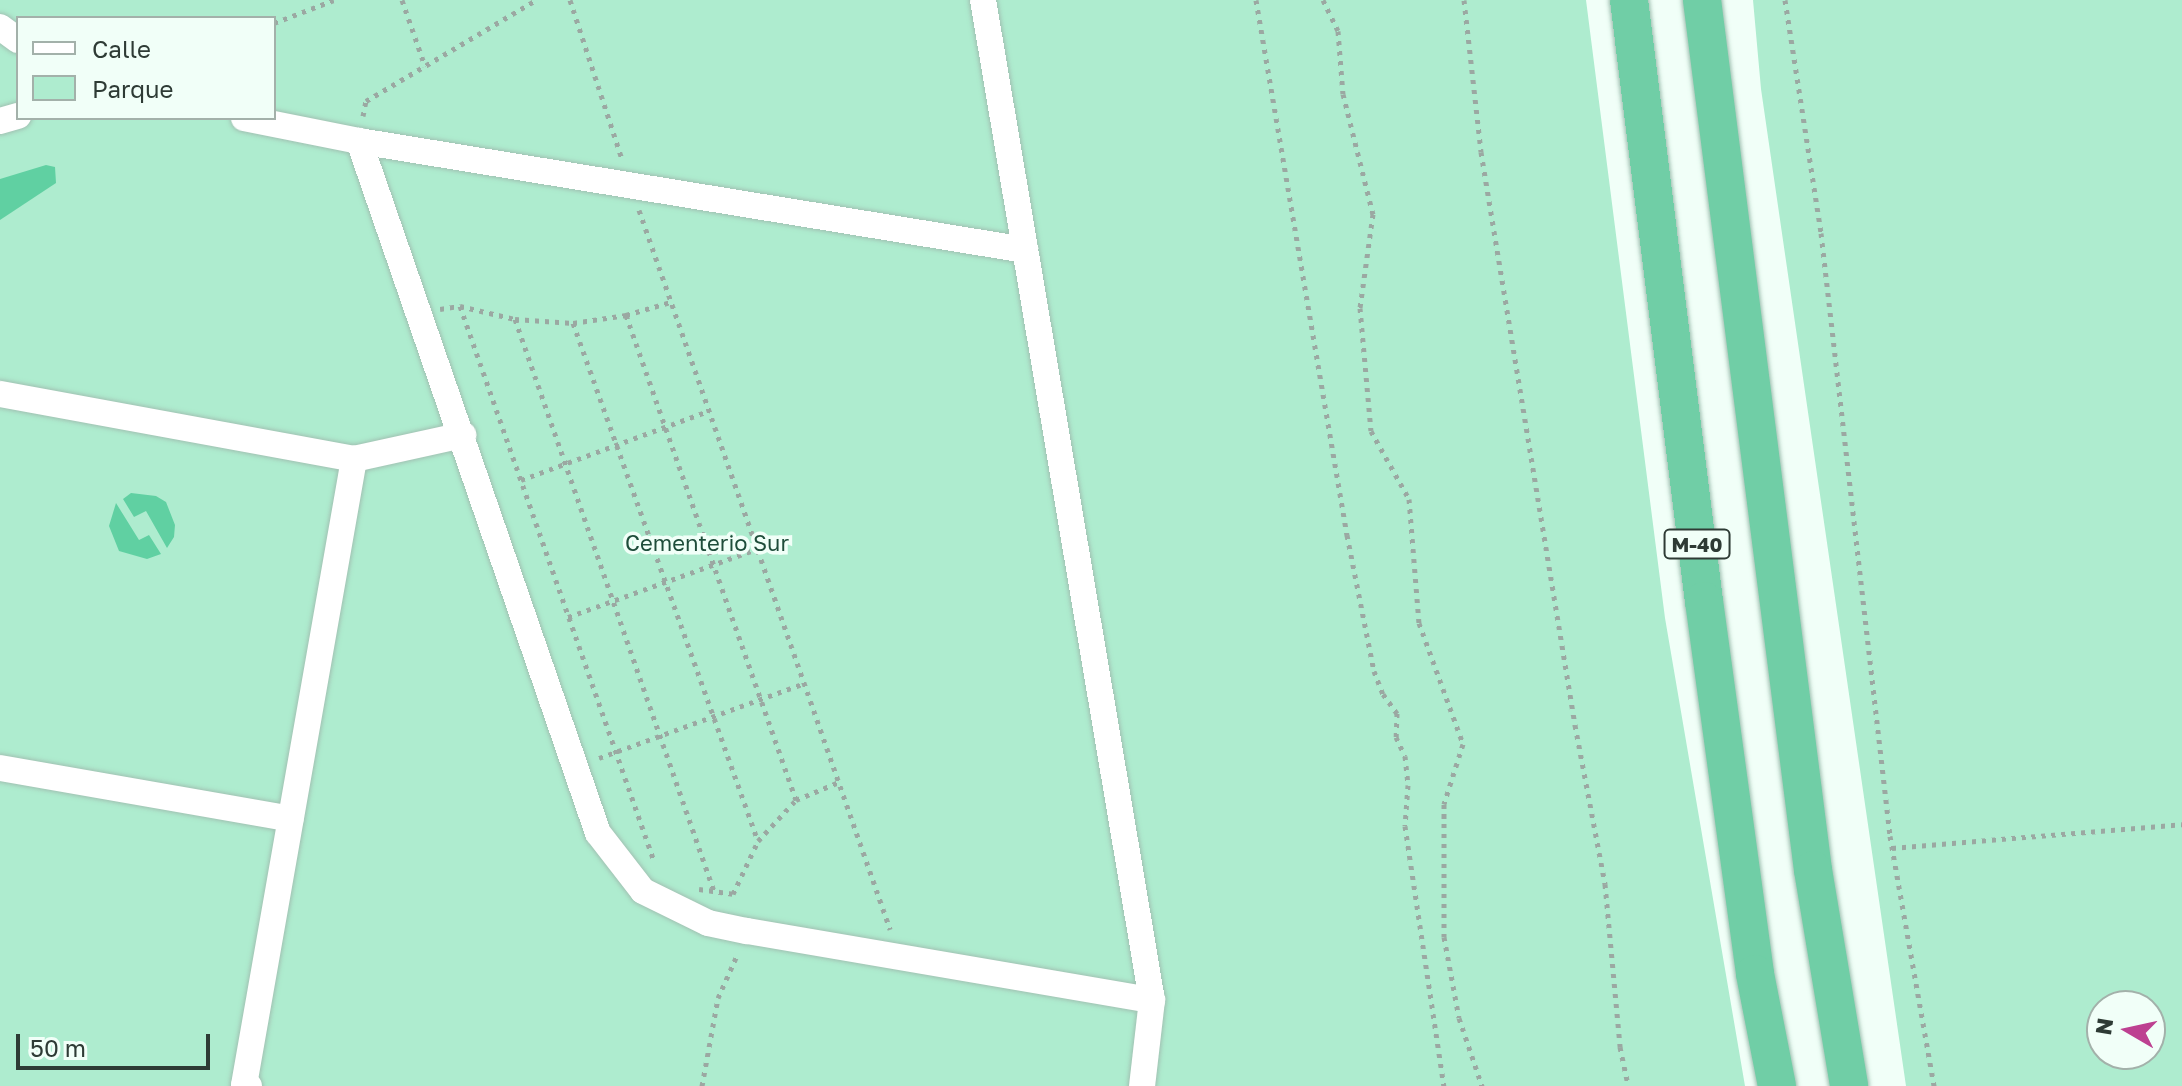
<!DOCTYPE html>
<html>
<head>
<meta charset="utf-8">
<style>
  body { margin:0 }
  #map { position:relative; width:2182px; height:1086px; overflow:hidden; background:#f1fff8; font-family:"Golos Text",sans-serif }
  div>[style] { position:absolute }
  .green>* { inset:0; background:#aeeccf }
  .water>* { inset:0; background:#60d0a2 }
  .path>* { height:5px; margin-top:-2.5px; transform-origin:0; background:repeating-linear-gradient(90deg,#9ba8a2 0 4px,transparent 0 10px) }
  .roads { filter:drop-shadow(0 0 2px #a1c1b2) drop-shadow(0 0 2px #a1c1b2) }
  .minor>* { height:26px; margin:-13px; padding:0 13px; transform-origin:13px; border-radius:13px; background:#fff }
  .highway>* { height:38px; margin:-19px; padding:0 19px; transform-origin:19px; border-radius:19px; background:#70cea6 }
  span { translate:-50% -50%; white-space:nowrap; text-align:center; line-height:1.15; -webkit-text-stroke:7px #f1fff8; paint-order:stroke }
  .shield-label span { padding:2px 6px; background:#f1fff8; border:2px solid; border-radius:6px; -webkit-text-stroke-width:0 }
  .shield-label { font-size:20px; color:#2e3b35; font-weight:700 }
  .park-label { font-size:22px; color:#1e4d3a }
  .legend { position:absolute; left:16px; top:16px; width:260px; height:104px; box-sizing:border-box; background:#f1fff8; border:2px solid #a3b1aa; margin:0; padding:10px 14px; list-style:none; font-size:24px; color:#2e3b35 }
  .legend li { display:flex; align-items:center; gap:16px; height:40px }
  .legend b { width:40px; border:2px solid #a3b1aa }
  .north { position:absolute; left:2086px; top:990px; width:80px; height:80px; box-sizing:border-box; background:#f1fff8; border:2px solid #a3b1aa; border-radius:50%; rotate:279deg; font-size:22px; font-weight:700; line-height:32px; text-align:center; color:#2e3b35 }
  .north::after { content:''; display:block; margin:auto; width:28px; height:36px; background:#bd4191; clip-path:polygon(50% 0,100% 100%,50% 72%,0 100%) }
  .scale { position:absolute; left:16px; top:1034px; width:194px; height:36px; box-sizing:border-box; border:4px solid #2e3b35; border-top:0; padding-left:10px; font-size:24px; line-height:28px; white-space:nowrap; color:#2e3b35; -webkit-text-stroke:6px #f1fff8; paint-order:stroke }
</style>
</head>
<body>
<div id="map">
  <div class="green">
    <div style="clip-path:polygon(evenodd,0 0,1586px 0,1665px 618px,1745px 1086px,0 1086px,0 0,18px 18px,274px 18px,274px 118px,18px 118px,18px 18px)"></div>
    <div style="clip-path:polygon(evenodd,1753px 0,2182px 0,2182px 1086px,1906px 1086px,1761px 89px,1753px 0,2102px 1006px,2150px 1006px,2150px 1054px,2102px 1054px,2102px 1006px)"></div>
  </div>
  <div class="water">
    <div style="clip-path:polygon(46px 165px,55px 167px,56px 183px,0 220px,0 179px)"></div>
    <div style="clip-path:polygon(131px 493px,156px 496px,166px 502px,175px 525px,174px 537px,167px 548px,146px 511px,134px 517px,123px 499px)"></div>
    <div style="clip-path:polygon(116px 503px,139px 540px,149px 535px,161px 554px,147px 559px,119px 551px,109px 526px)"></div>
  </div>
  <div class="path">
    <div style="left:402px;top:0;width:70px;rotate:70.8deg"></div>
    <div style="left:570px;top:0;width:167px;rotate:71.9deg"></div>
    <div style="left:1256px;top:0;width:543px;rotate:80.35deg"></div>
    <div style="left:1347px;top:535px;width:139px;rotate:78.8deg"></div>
    <div style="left:1374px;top:671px;width:25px;rotate:69deg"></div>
    <div style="left:1383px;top:694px;width:24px;rotate:54deg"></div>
    <div style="left:1397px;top:713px;width:24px;rotate:92deg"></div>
    <div style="left:1396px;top:737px;width:21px;rotate:65deg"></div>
    <div style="left:1405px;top:756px;width:29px;rotate:84deg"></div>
    <div style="left:1408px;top:785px;width:41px;rotate:94.2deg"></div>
    <div style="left:1405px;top:826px;width:263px;rotate:81.5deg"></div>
    <div style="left:1323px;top:0;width:34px;rotate:64deg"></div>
    <div style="left:1338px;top:31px;width:63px;rotate:85.5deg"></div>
    <div style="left:1343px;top:94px;width:124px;rotate:76deg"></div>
    <div style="left:1373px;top:214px;width:95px;rotate:97.9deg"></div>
    <div style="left:1360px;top:308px;width:123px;rotate:84.9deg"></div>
    <div style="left:1371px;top:431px;width:78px;rotate:60.8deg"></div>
    <div style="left:1409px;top:499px;width:124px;rotate:85.4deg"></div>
    <div style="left:1419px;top:623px;width:129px;rotate:70deg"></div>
    <div style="left:1463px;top:744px;width:63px;rotate:107.6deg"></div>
    <div style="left:1444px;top:804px;width:133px;rotate:90deg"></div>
    <div style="left:1444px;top:937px;width:82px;rotate:79.5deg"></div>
    <div style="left:1459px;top:1018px;width:72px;rotate:71.3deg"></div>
    <div style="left:1464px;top:0;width:153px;rotate:83.6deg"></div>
    <div style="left:1481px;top:152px;width:581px;rotate:80.68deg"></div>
    <div style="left:1575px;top:725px;width:162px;rotate:79.3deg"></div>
    <div style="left:1605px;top:884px;width:164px;rotate:84.7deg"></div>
    <div style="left:1620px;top:1047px;width:40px;rotate:78deg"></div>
    <div style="left:1785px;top:0;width:236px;rotate:81.2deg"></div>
    <div style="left:1821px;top:233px;width:607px;rotate:83.47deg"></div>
    <div style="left:1890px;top:836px;width:254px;rotate:80deg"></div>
    <div style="left:274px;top:23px;width:64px;rotate:-21deg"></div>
    <div style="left:363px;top:116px;width:15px;rotate:-79deg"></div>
    <div style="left:366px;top:101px;width:198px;rotate:-30.7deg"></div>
    <div style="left:639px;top:210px;width:762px;rotate:70.76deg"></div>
    <div style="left:460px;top:306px;width:588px;rotate:70.73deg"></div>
    <div style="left:440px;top:309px;width:20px;rotate:-9deg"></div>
    <div style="left:460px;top:306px;width:57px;rotate:13.3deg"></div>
    <div style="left:515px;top:319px;width:58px;rotate:3.9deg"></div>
    <div style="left:573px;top:323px;width:54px;rotate:-8.6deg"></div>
    <div style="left:626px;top:315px;width:47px;rotate:-16.1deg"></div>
    <div style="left:626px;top:315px;width:514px;rotate:70.68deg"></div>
    <div style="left:515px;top:319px;width:606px;rotate:70.82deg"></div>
    <div style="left:573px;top:323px;width:550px;rotate:70.35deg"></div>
    <div style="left:521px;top:480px;width:200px;rotate:-20.2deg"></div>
    <div style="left:568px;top:617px;width:201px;rotate:-19.8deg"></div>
    <div style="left:599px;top:758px;width:219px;rotate:-20deg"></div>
    <div style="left:1892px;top:848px;width:291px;rotate:-4.7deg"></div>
    <div style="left:699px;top:889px;width:34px;rotate:8deg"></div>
    <div style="left:733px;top:894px;width:59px;rotate:-64.7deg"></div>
    <div style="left:758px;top:841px;width:56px;rotate:-47.2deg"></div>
    <div style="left:796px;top:800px;width:47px;rotate:-22.7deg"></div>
    <div style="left:702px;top:1086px;width:89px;rotate:-79.7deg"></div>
    <div style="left:718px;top:998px;width:49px;rotate:-66deg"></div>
  </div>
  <div class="roads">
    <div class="minor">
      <div style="left:983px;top:0;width:1014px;rotate:80.41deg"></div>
      <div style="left:1152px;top:1000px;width:87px;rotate:96.6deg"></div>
      <div style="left:0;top:27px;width:22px;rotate:36deg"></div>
      <div style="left:244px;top:118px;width:117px;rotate:11.3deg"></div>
      <div style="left:359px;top:141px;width:675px;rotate:9.29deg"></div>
      <div style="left:0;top:121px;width:19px;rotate:-16deg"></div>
      <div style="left:359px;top:141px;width:732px;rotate:70.95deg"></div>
      <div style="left:598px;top:833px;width:73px;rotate:52.2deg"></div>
      <div style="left:643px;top:891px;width:72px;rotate:26.2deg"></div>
      <div style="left:708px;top:923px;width:40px;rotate:12deg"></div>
      <div style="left:747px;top:931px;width:411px;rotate:9.7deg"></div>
      <div style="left:0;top:394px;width:360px;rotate:10.4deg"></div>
      <div style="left:0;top:768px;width:295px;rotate:9.9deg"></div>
      <div style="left:249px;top:1086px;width:5px;rotate:-169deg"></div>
      <div style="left:244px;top:1085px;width:636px;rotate:-80.03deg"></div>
      <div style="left:354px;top:459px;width:112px;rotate:-12.4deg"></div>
    </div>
    <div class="highway">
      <div style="left:1629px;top:0;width:606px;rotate:82.89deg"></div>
      <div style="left:1704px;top:601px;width:376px;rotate:82.2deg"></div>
      <div style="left:1755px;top:974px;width:114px;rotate:78.9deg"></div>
      <div style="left:1702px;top:0;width:877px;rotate:82.73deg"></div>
      <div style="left:1813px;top:870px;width:219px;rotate:80.5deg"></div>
    </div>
  </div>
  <div class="shield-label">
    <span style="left:1697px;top:544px">M-40</span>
  </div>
  <div class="park-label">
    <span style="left:707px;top:543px">Cementerio Sur</span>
  </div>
  <ul class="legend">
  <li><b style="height:10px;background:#fff"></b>Calle</li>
  <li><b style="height:22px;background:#aeeccf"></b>Parque</li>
  </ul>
  <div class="north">N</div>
  <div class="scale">50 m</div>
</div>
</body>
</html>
